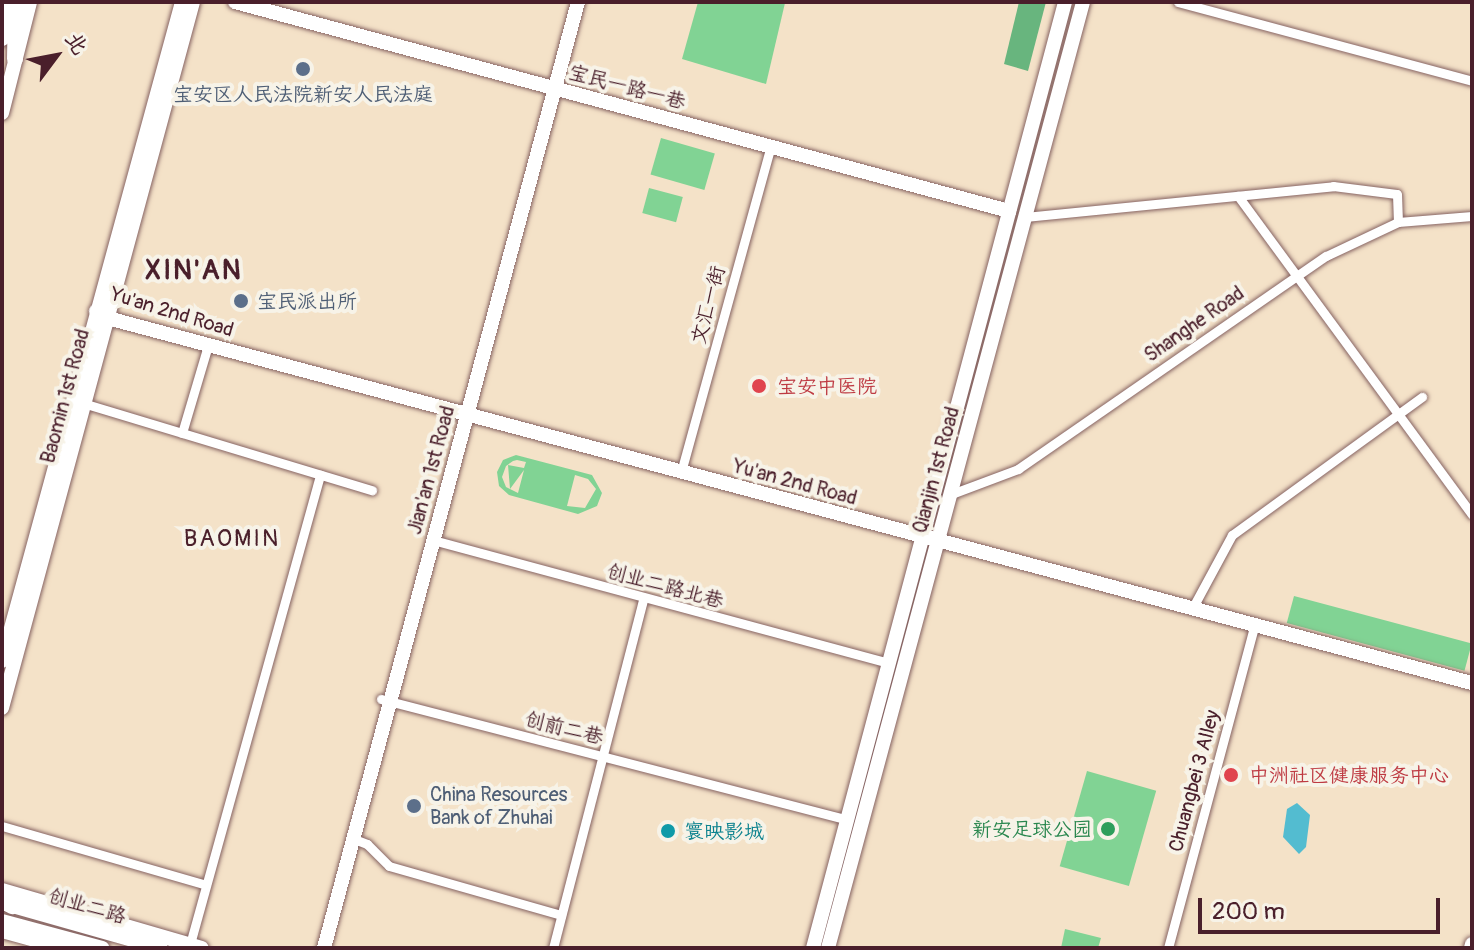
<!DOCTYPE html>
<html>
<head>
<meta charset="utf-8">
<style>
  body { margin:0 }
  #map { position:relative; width:1474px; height:950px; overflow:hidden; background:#f4e2c8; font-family:Pangolin,"LXGW WenKai TC",sans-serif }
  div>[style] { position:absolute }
  .green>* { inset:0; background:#81d394; transform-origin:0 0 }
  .forest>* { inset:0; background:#68b57e }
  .water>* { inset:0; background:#53bcd0 }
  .roads { filter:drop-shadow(0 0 2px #866362) drop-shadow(0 0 2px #866362) }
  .street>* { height:9px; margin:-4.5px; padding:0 4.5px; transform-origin:4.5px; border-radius:4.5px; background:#fff }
  .secondary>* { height:14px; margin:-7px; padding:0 7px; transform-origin:7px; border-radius:7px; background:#fff }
  .primary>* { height:14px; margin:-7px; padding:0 7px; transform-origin:7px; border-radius:7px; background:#fff }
  .highway>* { height:16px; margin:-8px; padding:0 8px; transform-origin:8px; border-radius:8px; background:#fff }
  .dots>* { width:22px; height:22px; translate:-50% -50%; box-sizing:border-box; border:4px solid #f7f3e8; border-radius:50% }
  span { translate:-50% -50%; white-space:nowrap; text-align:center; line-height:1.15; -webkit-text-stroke:8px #f7f3e8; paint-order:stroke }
  .street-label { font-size:20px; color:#4a1f2b }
  .service-label { font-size:20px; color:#4e5e75 }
  .left { translate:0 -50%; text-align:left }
  .health-label { font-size:20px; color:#be3a42 }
  .leisure-label { font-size:20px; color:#27864d }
  .right { translate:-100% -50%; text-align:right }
  .culture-label { font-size:20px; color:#0d838f }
  .quarter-label { font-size:24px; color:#4a1f2b; letter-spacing:2px }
  .district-label { font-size:28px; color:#4a1f2b; font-weight:700; letter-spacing:2px }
  .frame { position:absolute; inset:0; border:4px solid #4a1f2b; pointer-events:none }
  .north { position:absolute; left:16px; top:16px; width:80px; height:80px; -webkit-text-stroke:6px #f7f3e8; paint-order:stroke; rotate:58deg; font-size:22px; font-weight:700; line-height:32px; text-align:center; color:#4a1f2b }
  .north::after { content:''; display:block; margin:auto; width:28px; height:36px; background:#4a1f2b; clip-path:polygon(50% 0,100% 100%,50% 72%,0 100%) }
  .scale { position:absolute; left:1198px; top:898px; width:242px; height:36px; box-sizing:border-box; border:4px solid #4a1f2b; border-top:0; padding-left:10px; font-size:24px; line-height:28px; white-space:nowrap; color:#4a1f2b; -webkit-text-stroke:6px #f7f3e8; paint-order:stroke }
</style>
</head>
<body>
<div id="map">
  <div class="green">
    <div style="clip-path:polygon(698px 2px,785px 3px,766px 84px,682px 59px)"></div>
    <div style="left:661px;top:138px;width:56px;height:38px;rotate:16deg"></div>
    <div style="left:649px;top:188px;width:35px;height:26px;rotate:15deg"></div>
    <div style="clip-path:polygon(evenodd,516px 455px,592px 475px,602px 493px,597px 506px,578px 514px,509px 495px,499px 486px,497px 472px,503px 460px,516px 455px,517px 460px,526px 462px,524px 468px,508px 465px,510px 489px,524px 470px,518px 493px,506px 487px,502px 477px,506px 466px,513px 461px,517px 460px,516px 455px,575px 475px,588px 479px,596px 489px,585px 508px,567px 506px,575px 475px)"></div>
    <div style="left:1294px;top:596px;width:184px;height:28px;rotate:15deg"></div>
    <div style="left:1087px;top:771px;width:72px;height:99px;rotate:16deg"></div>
    <div style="clip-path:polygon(1065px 929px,1101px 938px,1098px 948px,1061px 948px)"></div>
  </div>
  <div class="forest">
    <div style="clip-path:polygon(1019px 2px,1046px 2px,1028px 71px,1004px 64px)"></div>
  </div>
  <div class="water">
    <div style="clip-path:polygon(1297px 803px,1310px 815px,1306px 847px,1299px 854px,1283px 837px,1287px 809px)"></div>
  </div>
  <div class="roads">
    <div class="street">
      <div style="left:1178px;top:2px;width:304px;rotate:15deg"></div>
      <div style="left:1238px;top:196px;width:395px;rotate:53.7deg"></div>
      <div style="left:1025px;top:217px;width:310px;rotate:-5.7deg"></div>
      <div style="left:1333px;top:186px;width:64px;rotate:7.1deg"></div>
      <div style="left:1397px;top:194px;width:28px;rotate:88deg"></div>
      <div style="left:83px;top:403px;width:302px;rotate:16.8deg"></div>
      <div style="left:182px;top:433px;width:92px;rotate:-73.5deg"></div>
      <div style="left:681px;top:472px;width:338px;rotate:-74.6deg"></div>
      <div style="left:949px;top:495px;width:74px;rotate:-20.6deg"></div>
      <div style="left:1018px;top:469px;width:374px;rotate:-34.7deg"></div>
      <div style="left:1326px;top:256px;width:80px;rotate:-25.3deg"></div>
      <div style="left:1398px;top:222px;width:74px;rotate:-4.6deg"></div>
      <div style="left:433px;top:540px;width:471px;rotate:15.1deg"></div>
      <div style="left:1193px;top:607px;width:82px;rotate:-61.6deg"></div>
      <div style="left:1232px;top:535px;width:235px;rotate:-36deg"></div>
      <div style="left:381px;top:699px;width:482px;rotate:14.5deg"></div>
      <div style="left:2px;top:826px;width:212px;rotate:16.1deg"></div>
      <div style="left:354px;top:839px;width:14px;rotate:21deg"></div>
      <div style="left:367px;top:844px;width:31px;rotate:45deg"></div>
      <div style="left:389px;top:866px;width:179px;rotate:15.9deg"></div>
      <div style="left:190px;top:944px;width:487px;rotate:-74.5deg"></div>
      <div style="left:553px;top:948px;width:360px;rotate:-75.5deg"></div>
      <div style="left:1168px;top:948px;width:335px;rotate:-75deg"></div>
    </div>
    <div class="secondary">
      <div style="left:235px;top:2px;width:802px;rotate:15.11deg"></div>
      <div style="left:96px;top:311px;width:21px;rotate:25deg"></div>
      <div style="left:115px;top:320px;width:1405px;rotate:14.98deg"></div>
      <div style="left:2px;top:661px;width:683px;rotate:-74.72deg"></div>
      <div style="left:2px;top:708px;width:731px;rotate:-74.86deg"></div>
      <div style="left:324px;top:948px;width:980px;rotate:-74.97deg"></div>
      <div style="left:1471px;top:948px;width:4px;rotate:-76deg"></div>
    </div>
    <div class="primary">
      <div style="left:2px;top:113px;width:114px;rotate:-75.8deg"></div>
      <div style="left:2px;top:890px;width:208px;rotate:16.2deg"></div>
      <div style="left:2px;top:903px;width:165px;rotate:15.8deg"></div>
      <div style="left:2px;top:921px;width:104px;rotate:15.1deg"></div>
      <div style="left:2px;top:931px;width:64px;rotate:15.3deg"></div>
      <div style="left:813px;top:948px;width:979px;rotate:-75.08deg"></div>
      <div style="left:828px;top:948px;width:980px;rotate:-74.91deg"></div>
    </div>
    <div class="highway">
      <div style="left:2px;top:38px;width:35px;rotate:-77deg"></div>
      <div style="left:15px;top:59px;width:57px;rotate:-89deg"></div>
      <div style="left:2px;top:900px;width:12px;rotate:31deg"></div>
    </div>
  </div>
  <div class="dots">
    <div style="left:303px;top:69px;background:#5c6f8a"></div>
    <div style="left:241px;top:301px;background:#5c6f8a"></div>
    <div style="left:759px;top:386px;background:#e0444e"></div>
    <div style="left:1231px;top:775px;background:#e0444e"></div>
    <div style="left:414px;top:806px;background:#5c6f8a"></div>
    <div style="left:1108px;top:829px;background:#2e9e5b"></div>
    <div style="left:668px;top:831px;background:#0f9aa8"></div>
  </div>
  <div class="street-label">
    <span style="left:627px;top:87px;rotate:15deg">宝民一路一巷</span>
    <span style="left:708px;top:305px;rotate:-75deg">文汇一街</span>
    <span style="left:172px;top:312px;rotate:17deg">Yu'an 2nd Road</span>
    <span style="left:1194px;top:324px;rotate:-35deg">Shanghe Road</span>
    <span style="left:65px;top:396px;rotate:-75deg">Baomin 1st Road</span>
    <span style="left:431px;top:470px;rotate:-75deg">Jian'an 1st Road</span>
    <span style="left:936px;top:470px;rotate:-75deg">Qianjin 1st Road</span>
    <span style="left:795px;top:482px;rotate:15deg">Yu'an 2nd Road</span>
    <span style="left:665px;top:586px;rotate:15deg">创业二路北巷</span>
    <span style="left:564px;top:728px;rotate:14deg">创前二巷</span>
    <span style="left:1194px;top:781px;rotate:-75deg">Chuangbei 3 Alley</span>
    <span style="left:87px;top:906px;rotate:16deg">创业二路</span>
  </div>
  <div class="service-label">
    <span style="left:303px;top:94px">宝安区人民法院新安人民法庭</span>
    <span class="left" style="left:257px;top:301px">宝民派出所</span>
    <span class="left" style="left:430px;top:806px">China Resources<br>Bank of Zhuhai</span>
  </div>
  <div class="health-label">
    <span class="left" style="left:777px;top:386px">宝安中医院</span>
    <span class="left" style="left:1249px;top:775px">中洲社区健康服务中心</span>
  </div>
  <div class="leisure-label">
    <span class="right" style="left:1092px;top:829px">新安足球公园</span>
  </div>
  <div class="culture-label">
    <span class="left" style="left:684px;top:831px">寰映影城</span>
  </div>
  <div class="quarter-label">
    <span style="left:232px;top:539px">BAOMIN</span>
  </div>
  <div class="district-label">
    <span style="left:194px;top:271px">XIN'AN</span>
  </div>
  <div class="frame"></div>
  <div class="north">北</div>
  <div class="scale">200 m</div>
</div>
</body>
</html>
